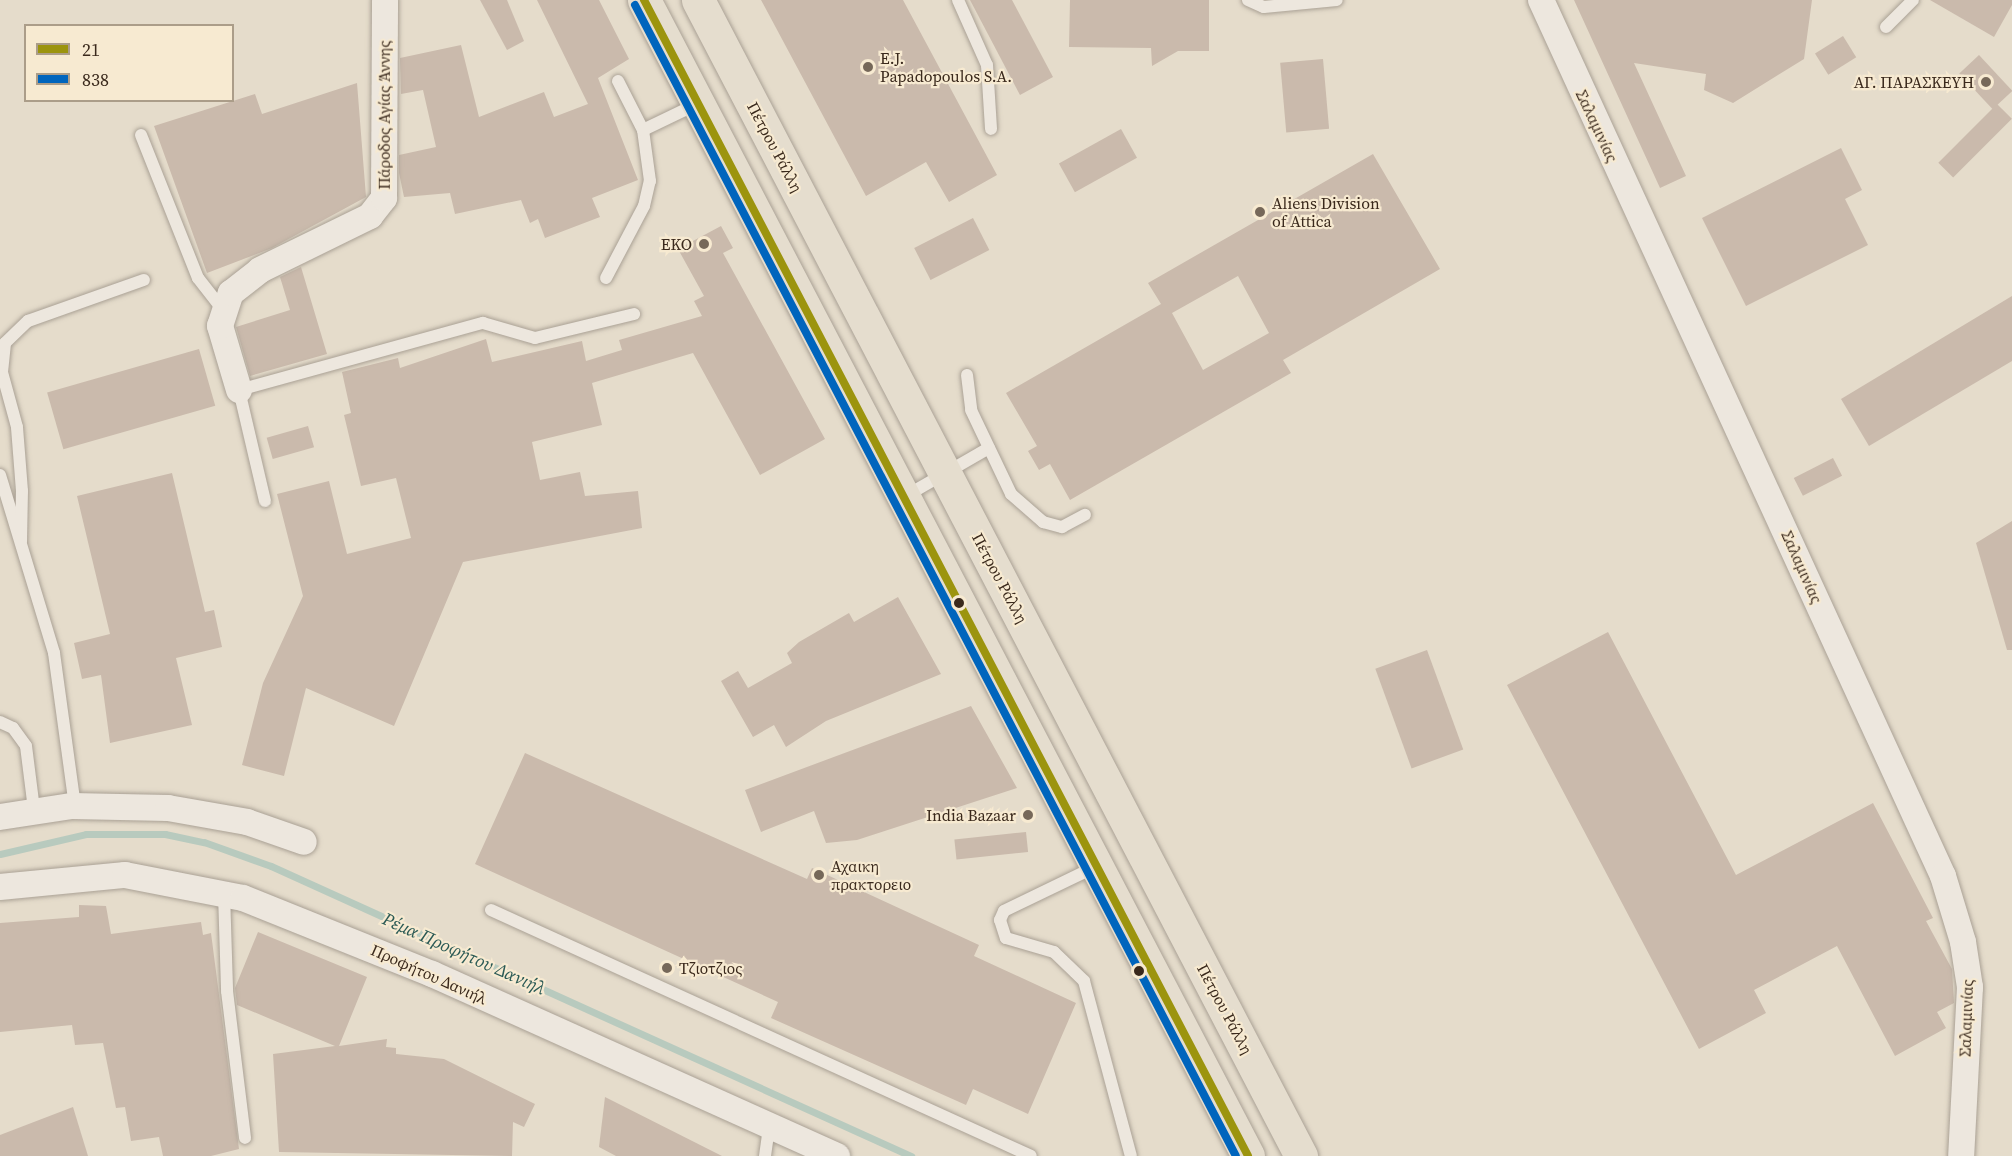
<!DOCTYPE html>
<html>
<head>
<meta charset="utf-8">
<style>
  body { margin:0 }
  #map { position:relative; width:2012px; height:1156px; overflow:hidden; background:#e5dccb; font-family:"Source Serif 4",serif }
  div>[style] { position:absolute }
  .stream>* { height:7px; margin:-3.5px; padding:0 3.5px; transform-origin:3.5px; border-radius:3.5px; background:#b8cabe }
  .building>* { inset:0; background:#cabaac; transform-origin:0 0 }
  .roads { filter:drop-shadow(0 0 2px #aaa195) drop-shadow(0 0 2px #aaa195) }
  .service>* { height:12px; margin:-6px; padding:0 6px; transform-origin:6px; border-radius:6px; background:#ede7de }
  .minor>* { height:26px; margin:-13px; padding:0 13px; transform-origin:13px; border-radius:13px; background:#ede7de }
  .primary>* { height:33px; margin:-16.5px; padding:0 16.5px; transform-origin:16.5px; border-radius:16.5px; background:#e5ddce }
  .bus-1>* { height:8px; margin:-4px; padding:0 4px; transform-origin:4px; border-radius:4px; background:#9c940e }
  .bus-2>* { height:8px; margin:-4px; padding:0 4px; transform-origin:4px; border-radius:4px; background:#0065bd }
  .dots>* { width:16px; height:16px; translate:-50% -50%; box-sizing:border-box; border:3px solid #f7ead1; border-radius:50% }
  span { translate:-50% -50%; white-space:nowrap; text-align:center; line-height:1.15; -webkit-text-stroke:4.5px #f7ead1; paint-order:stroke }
  .poi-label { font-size:16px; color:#3a291c }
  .left { translate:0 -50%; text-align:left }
  .right { translate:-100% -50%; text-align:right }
  .street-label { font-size:16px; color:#3a291c }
  .water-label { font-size:18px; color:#2b5a55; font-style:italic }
  .legend { position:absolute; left:24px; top:24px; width:210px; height:78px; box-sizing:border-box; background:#f7ead1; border:2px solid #ab9d89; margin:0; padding:8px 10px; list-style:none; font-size:18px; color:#3a291c }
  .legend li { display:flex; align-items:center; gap:12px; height:30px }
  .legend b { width:30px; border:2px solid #ab9d89 }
</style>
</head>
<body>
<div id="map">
  <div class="stream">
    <div style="left:0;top:854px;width:88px;rotate:-13.1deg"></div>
    <div style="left:86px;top:834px;width:79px"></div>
    <div style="left:165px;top:834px;width:40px;rotate:12deg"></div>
    <div style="left:204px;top:842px;width:71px;rotate:19.7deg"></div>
    <div style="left:271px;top:866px;width:703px;rotate:24.38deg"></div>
  </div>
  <div class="building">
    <div style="clip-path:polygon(480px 0,507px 0,524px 41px,507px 50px)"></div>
    <div style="clip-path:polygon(537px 0,599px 0,629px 59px,598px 78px,638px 180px,592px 198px,600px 217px,545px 238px,538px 219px,530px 223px,521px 200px,455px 214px,450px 193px,404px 197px,399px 173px,399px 155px,436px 147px,423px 90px,401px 94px,400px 58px,461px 45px,479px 117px,544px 92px,554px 117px,588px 104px)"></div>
    <div style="clip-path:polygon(761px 0,903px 0,997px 175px,949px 202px,926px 162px,866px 196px)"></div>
    <div style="clip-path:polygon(970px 0,1012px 0,1053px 77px,1020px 95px)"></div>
    <div style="clip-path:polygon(1070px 0,1209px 0,1209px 51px,1178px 51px,1152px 66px,1151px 48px,1069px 47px)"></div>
    <div style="clip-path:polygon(1574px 0,1812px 0,1804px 59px,1733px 103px,1704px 90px,1706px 74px,1634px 63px,1686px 176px,1660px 188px)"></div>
    <div style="clip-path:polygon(1930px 0,2012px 0,2012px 5px,1994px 37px)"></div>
    <div style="left:1843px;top:36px;width:25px;height:33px;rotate:58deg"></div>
    <div style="left:1979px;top:55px;width:49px;height:27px;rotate:47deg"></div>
    <div style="left:1323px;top:59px;width:70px;height:43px;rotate:85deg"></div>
    <div style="clip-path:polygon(357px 83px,366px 197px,272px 248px,207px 273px,154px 126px,255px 94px,262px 114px)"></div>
    <div style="left:1997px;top:104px;width:21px;height:83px;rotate:45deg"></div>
    <div style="left:1121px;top:129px;width:33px;height:71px;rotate:61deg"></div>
    <div style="clip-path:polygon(1841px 148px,1862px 190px,1845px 199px,1868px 245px,1746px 306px,1702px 218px)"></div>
    <div style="clip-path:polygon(evenodd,1373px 154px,1440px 269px,1283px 360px,1291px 373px,1070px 500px,1050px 464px,1039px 470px,1028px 451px,1037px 446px,1006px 393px,1161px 304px,1148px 283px,1373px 154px,1238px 276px,1269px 333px,1203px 370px,1172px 313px,1238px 276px)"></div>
    <div style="left:973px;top:218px;width:36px;height:66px;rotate:63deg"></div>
    <div style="clip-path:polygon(721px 226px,733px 248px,723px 253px,825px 439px,760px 475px,693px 353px,592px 383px,602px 425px,532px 442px,540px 480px,580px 472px,585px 496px,638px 491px,642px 528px,463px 562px,394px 726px,306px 688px,284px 776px,242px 765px,263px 683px,303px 596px,277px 494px,329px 481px,347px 554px,411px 538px,396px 478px,361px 486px,344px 415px,351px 413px,342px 372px,398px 358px,400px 368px,486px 339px,492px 362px,582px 341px,586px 361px,622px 350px,619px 340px,702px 316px,694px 301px,704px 296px,678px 249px)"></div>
    <div style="clip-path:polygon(301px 267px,327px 354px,250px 376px,236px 327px,290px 310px,280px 277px)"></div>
    <div style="clip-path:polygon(2012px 296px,2012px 361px,1869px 446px,1841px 399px)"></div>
    <div style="left:199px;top:349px;width:59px;height:158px;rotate:74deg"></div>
    <div style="left:308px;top:426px;width:22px;height:43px;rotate:74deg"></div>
    <div style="left:1833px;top:458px;width:20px;height:44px;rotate:63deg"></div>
    <div style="clip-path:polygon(172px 473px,205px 612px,214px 610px,222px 647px,176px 658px,192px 725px,110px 743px,101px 675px,82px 679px,74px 643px,110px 634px,77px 496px)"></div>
    <div style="clip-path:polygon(2012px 521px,2012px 650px,2007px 650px,1976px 543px)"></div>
    <div style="clip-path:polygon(898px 597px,941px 674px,826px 721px,786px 747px,774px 725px,753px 737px,721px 681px,738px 671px,748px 688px,792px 663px,787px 653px,799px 642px,849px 613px,854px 622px)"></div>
    <div style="clip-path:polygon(1608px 632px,1736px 875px,1873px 803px,1933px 918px,1926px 921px,1952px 969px,1954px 1003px,1937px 1012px,1946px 1028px,1895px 1056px,1837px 946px,1754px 990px,1766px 1013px,1699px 1049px,1507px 685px)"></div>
    <div style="left:1427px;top:650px;width:106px;height:55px;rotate:70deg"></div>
    <div style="clip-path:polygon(971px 706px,1017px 788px,857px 840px,826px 843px,814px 811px,761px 832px,745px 790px)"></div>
    <div style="clip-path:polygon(525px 753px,807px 879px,812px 868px,979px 945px,974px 956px,1076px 1003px,1028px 1114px,973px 1089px,966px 1105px,771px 1018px,778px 1002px,475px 864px)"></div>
    <div style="left:1026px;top:832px;width:20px;height:72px;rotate:84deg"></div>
    <div style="clip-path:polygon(79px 905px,106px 906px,111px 934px,201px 922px,203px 935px,211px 933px,239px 1149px,211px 1156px,163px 1156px,159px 1137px,131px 1141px,125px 1107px,116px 1108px,103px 1043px,75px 1045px,72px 1025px,0 1032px,0 923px,79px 917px)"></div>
    <div style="clip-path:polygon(258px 932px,367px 977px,339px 1046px,387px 1039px,386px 1047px,396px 1048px,396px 1054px,444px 1059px,535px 1104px,524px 1127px,513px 1122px,512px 1156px,279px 1152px,273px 1054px,335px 1046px,237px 1005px,235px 988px)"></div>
    <div style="clip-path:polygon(605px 1097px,722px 1156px,616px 1156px,599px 1147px)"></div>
    <div style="clip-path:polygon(73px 1107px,88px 1156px,0 1156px,0 1135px)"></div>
  </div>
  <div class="roads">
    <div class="service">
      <div style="left:958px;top:0;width:71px;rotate:66deg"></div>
      <div style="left:987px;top:65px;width:64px;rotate:86.4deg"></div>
      <div style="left:1248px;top:0;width:17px;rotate:24deg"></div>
      <div style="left:1264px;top:7px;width:73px;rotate:-5.5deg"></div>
      <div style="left:1886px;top:27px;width:38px;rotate:-45deg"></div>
      <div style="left:618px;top:81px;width:55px;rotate:63deg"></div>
      <div style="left:141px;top:135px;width:154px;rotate:68.3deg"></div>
      <div style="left:198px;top:278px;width:39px;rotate:52deg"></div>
      <div style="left:606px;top:278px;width:81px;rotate:-62.2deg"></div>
      <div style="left:644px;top:206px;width:26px;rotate:-77deg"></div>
      <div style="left:650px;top:181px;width:51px;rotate:-97.8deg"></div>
      <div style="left:643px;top:130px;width:60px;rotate:-25.7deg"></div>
      <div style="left:967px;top:375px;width:35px;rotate:83deg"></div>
      <div style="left:971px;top:410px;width:93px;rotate:64.5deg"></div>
      <div style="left:1011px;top:494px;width:43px;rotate:41.2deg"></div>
      <div style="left:1043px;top:522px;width:20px;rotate:15deg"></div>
      <div style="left:1062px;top:527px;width:26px;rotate:-28deg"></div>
      <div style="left:0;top:475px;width:186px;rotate:73.1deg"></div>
      <div style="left:54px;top:653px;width:154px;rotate:82.2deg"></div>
      <div style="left:904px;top:497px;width:98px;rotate:-30deg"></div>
      <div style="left:265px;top:501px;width:114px;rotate:-103.2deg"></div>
      <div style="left:239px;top:390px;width:253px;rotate:-15.4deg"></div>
      <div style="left:483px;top:323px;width:54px;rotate:16.1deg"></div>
      <div style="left:535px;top:338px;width:102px;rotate:-13.6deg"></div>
      <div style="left:21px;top:542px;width:51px;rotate:-88.9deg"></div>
      <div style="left:22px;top:491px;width:64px;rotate:-94.5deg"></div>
      <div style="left:17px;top:427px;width:57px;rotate:-105.3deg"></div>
      <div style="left:2px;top:372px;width:29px;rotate:-84deg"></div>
      <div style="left:5px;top:343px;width:32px;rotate:-44deg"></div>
      <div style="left:28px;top:321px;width:123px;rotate:-19.5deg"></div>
      <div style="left:0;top:722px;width:14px;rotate:25deg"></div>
      <div style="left:13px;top:728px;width:22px;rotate:54deg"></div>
      <div style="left:26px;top:746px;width:64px;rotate:82.8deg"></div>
      <div style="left:1095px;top:867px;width:101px;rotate:154.2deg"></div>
      <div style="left:1004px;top:911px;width:10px;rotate:114deg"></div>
      <div style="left:1000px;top:920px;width:19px;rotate:72deg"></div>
      <div style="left:1006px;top:938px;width:50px;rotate:16.3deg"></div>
      <div style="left:1054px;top:952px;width:42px;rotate:44deg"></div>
      <div style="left:1084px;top:981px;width:181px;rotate:75deg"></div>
      <div style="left:224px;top:893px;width:98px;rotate:88.2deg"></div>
      <div style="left:227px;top:991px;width:148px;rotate:83deg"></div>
      <div style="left:491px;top:910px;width:593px;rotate:24.49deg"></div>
      <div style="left:765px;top:1156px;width:29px;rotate:-82deg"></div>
    </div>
    <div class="minor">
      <div style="left:1541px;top:0;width:964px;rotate:65.35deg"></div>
      <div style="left:1943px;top:876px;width:69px;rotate:73.1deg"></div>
      <div style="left:1963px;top:942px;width:46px;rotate:81.2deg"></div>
      <div style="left:1970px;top:987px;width:169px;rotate:93deg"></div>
      <div style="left:239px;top:390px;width:67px;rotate:-106.5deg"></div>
      <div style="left:220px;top:326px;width:35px;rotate:-72deg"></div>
      <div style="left:231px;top:293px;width:37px;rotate:-38deg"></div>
      <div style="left:260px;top:270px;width:123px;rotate:-26.1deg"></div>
      <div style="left:370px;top:216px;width:23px;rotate:-52deg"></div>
      <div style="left:384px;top:198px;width:198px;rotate:-89.7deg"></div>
      <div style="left:0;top:817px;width:73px;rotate:-8.7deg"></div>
      <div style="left:72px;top:806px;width:96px;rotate:1.2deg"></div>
      <div style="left:168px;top:808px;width:80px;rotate:10deg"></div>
      <div style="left:247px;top:822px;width:60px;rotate:19.3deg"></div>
      <div style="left:0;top:887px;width:126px;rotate:-5.5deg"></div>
      <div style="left:125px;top:875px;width:120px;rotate:11deg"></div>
      <div style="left:243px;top:898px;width:204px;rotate:21.9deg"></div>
      <div style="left:432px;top:974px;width:444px;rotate:24.2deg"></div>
    </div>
    <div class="primary">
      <div style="left:644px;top:0;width:1304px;rotate:62.41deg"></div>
      <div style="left:698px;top:0;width:1304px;rotate:62.45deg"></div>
    </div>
  </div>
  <div class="bus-1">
    <div style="left:644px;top:0;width:1304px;rotate:62.41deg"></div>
  </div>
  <div class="bus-2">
    <div style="left:635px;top:5px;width:1298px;rotate:62.43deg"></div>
  </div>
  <div class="dots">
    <div style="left:868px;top:67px;background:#766859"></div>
    <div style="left:1986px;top:82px;background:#766859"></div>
    <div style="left:1260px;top:212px;background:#766859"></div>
    <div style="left:704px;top:244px;background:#766859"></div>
    <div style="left:959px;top:603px;background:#3a291c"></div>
    <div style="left:1028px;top:815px;background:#766859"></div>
    <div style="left:819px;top:875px;background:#766859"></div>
    <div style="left:667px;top:968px;background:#766859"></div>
    <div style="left:1139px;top:971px;background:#3a291c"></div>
  </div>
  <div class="poi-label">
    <span class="left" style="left:880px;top:67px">E.J.<br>Papadopoulos S.A.</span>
    <span class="right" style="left:1974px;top:82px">ΑΓ. ΠΑΡΑΣΚΕΥΗ</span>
    <span class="left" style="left:1272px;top:212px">Aliens Division<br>of Attica</span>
    <span class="right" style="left:692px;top:244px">EKO</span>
    <span class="right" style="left:1016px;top:815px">India Bazaar</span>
    <span class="left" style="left:831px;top:875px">Αχαικη<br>πρακτορειο</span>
    <span class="left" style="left:679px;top:968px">Τζιοτζιος</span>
  </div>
  <div class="street-label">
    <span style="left:384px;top:115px;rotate:-90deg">Πάροδος Αγίας Άννης</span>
    <span style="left:1597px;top:126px;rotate:65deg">Σαλαμινίας</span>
    <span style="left:775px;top:147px;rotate:62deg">Πέτρου Ράλλη</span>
    <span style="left:1802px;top:567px;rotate:66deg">Σαλαμινίας</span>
    <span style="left:1000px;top:578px;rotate:62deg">Πέτρου Ράλλη</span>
    <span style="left:429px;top:974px;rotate:24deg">Προφήτου Δανιήλ</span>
    <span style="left:1225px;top:1009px;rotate:62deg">Πέτρου Ράλλη</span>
    <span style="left:1966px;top:1018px;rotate:-88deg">Σαλαμινίας</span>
  </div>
  <div class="water-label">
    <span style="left:464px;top:954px;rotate:24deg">Ρέμα Προφήτου Δανιήλ</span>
  </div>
  <ul class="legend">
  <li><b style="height:8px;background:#9c940e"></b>21</li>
  <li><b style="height:8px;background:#0065bd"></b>838</li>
  </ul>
</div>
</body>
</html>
